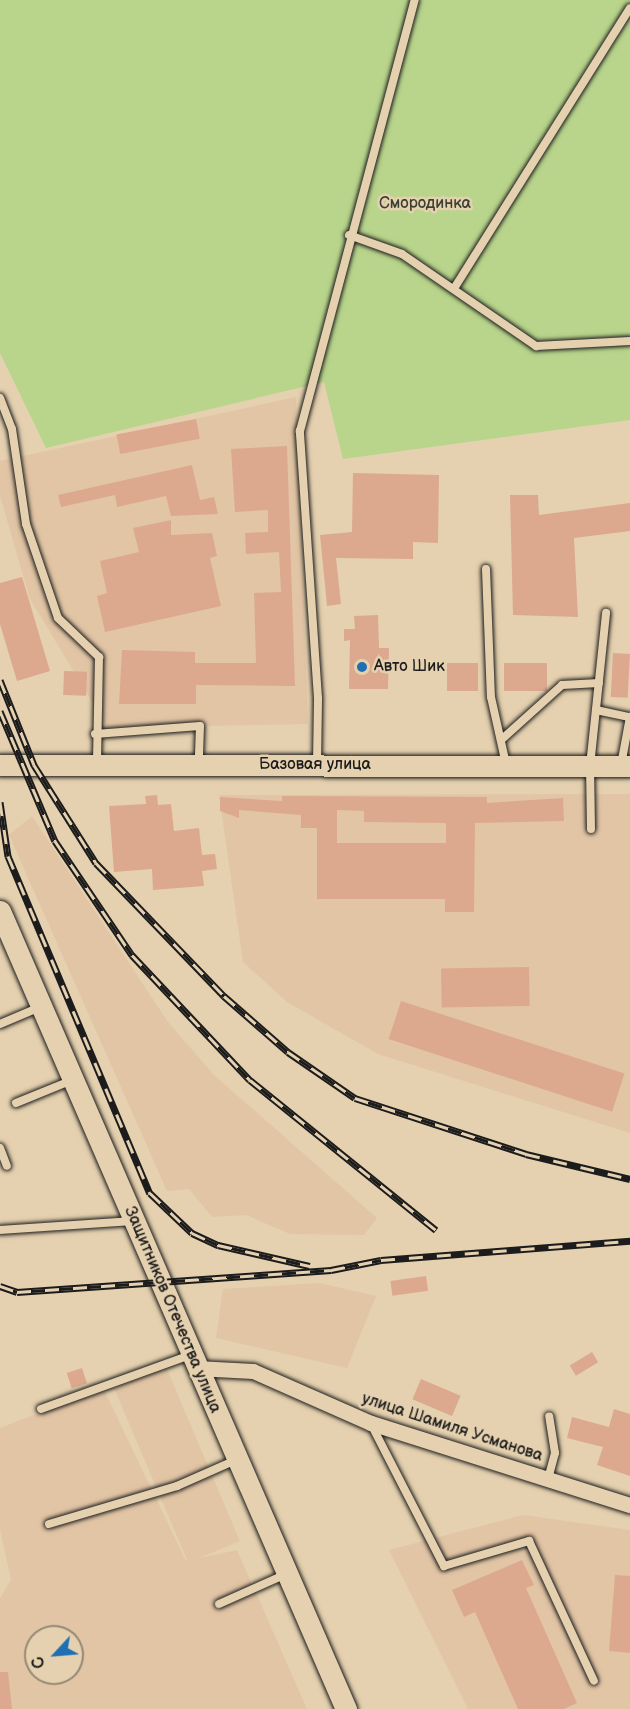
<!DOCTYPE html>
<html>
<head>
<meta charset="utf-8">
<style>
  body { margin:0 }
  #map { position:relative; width:630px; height:1709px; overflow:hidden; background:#e5d1af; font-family:"Balsamiq Sans",sans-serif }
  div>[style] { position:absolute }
  .built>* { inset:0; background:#e2c5a5; transform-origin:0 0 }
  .green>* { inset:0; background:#b9d58c }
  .building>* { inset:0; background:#dca98f; transform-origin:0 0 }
  .roads { filter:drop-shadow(0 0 2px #1c1c1c) drop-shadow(0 0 2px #1c1c1c) }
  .lane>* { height:8px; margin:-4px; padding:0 4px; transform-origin:4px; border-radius:4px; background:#e5d1af }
  .street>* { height:15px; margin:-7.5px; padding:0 7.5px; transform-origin:7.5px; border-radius:7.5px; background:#e5d1af }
  .secondary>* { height:21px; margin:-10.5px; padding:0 10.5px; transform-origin:10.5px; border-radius:10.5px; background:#e5d1af }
  .rail>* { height:7px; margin-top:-3.5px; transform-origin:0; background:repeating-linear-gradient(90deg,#e5d1af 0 14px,#1c1c1c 0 28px); box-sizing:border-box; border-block:2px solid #1c1c1c }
  .dots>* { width:16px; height:16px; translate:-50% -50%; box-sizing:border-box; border:3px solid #e5d1af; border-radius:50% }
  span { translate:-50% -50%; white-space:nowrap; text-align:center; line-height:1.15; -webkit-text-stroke:5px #e5d1af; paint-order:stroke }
  .park-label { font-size:16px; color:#3b4132 }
  .poi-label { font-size:16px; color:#1c1c1c }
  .left { translate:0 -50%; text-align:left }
  .street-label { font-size:16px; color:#1c1c1c }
  .north { position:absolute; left:24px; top:1625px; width:60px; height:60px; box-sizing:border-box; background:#e5d1af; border:2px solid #958974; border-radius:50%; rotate:244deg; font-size:16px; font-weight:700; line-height:24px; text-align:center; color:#1c1c1c }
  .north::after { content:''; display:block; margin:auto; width:21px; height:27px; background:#1f6fb2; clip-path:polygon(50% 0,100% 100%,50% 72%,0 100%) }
</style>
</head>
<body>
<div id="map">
  <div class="built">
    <div style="clip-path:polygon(296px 397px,308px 724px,108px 728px,30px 599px,0 496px,0 461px)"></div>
    <div style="clip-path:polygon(630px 794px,630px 1133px,378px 1054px,287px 1002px,243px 962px,219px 795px)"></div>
    <div style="clip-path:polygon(32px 816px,168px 1022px,214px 1075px,377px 1218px,364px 1235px,290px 1234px,246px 1215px,212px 1217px,189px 1189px,167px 1191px,9px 835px)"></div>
    <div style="clip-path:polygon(319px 1283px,376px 1296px,347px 1368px,216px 1338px,223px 1289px)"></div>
    <div style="left:166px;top:1367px;width:189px;height:56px;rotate:67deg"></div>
    <div style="clip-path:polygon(evenodd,103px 1388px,186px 1561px,237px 1550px,307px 1709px,0 1709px,0 1598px,11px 1580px,0 1529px,0 1428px,103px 1388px,36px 1637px,72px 1637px,72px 1673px,36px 1673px,36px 1637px)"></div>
    <div style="clip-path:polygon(523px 1515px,630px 1530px,630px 1709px,468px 1709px,389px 1550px)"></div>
  </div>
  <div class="green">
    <div style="clip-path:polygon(0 0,630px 0,630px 420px,343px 459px,324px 382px,46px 448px,0 353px)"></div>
  </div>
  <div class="building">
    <div style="left:196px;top:419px;width:20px;height:81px;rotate:79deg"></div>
    <div style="clip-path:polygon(287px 446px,295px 686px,196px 685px,196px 704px,119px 704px,122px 650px,195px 652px,195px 663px,256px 663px,254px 593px,281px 592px,279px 552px,246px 554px,245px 533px,268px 532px,268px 510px,235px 512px,231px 449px)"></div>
    <div style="clip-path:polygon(192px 465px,200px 500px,214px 497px,218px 514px,171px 516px,166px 496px,117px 507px,115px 495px,61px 507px,58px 495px)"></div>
    <div style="clip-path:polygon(353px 473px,439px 475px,438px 543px,413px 542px,413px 559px,336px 558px,341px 604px,327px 606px,320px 535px,352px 532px)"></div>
    <div style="clip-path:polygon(510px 495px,538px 495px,539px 515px,630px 503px,630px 531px,574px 538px,578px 617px,513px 615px)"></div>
    <div style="clip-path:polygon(171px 520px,171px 535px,212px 533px,217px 556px,210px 558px,221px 606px,105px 632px,97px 596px,107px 593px,100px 561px,139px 552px,133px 528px)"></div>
    <div style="clip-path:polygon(22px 577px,50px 671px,17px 681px,0 624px,0 583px)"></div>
    <div style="clip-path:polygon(378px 615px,379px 648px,389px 648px,388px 689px,349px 689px,350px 640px,344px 641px,344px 629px,355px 629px,354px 616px)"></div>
    <div style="left:613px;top:653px;width:17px;height:44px;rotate:3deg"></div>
    <div style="left:447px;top:663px;width:31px;height:28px"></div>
    <div style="left:547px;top:663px;width:28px;height:43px;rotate:90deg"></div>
    <div style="left:64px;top:671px;width:23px;height:24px;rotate:2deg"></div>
    <div style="clip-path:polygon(157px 795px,158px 805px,171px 804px,174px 831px,199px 828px,202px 855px,215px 854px,217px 869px,202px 871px,204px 886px,153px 890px,152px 869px,114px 872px,109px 806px,146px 804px,145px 796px)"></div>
    <div style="clip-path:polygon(evenodd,282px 796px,487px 797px,487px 803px,563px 798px,564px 821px,475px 823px,474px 912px,445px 912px,445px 899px,317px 899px,317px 828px,301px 828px,301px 815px,239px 810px,239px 818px,220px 811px,220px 797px,282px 801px,282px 796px,337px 810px,364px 811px,364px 822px,446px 823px,446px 843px,337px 843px,337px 810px)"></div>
    <div style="left:529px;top:967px;width:39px;height:88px;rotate:89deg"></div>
    <div style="left:401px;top:1001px;width:235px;height:40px;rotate:18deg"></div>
    <div style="left:426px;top:1276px;width:15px;height:36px;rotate:82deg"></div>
    <div style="left:592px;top:1352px;width:12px;height:26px;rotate:59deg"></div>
    <div style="left:82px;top:1368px;width:16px;height:16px;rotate:72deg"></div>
    <div style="left:421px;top:1379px;width:43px;height:22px;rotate:23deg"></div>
    <div style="clip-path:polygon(614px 1409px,630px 1414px,630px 1476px,597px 1465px,603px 1447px,567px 1438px,572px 1417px,609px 1427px)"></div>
    <div style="clip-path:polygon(522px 1560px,534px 1585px,526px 1588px,577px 1703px,564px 1709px,518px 1709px,475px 1612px,464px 1617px,452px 1590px)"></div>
    <div style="clip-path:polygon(615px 1575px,630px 1576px,630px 1653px,609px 1651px)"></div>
    <div style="clip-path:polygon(0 1672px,8px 1672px,12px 1709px,0 1709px)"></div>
  </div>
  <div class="roads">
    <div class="lane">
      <div style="left:349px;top:235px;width:56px;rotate:19.7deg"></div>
      <div style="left:402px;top:254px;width:163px;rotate:34.5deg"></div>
      <div style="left:536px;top:346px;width:94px;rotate:-3deg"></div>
      <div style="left:455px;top:287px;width:329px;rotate:-57.9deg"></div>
      <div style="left:0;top:398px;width:33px;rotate:69deg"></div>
      <div style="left:12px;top:429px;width:96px;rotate:81.6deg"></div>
      <div style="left:26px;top:524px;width:99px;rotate:71.2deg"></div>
      <div style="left:58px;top:618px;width:57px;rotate:43.6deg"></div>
      <div style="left:99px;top:657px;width:107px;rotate:91.1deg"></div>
      <div style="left:486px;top:569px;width:128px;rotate:87.8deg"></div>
      <div style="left:491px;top:697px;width:69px;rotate:77.4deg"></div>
      <div style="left:596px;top:710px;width:34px;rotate:12deg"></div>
      <div style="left:95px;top:734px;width:105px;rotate:-4.4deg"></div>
      <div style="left:200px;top:726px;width:38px;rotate:92deg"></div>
      <div style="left:501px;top:740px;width:82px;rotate:-42deg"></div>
      <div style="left:562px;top:685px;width:37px;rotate:-3deg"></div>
      <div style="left:317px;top:764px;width:66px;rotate:-89.1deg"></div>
      <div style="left:318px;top:698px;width:268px;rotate:-93.9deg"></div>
      <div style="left:300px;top:431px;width:446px;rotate:-75.1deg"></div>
      <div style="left:621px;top:765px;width:49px;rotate:-79.4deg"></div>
      <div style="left:591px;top:829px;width:63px;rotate:-90.9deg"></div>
      <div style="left:590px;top:766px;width:154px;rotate:-84deg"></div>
      <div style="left:0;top:1024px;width:43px;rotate:-23deg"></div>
      <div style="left:16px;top:1103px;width:58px;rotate:-22.2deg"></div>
      <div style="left:0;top:1148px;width:19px;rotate:69deg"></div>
      <div style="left:0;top:1230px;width:133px;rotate:-3.9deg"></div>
      <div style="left:41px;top:1409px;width:158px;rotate:-19.9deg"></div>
      <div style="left:371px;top:1424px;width:160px;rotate:62.8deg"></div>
      <div style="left:444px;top:1566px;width:89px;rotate:-16.4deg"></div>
      <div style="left:529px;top:1541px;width:154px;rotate:65.1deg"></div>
      <div style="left:548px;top:1479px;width:27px;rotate:-75deg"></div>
      <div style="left:555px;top:1453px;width:37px;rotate:-99deg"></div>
      <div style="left:49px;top:1524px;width:134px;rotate:-16.5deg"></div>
      <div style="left:177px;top:1486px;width:64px;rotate:-23.8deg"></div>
      <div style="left:219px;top:1604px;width:73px;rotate:-24.1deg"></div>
    </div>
    <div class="street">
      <div style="left:196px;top:1368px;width:57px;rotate:3deg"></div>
      <div style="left:253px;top:1371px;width:129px;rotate:23.8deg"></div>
      <div style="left:371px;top:1423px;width:272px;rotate:17.6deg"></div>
    </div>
    <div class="secondary">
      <div style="left:0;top:765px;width:630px;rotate:0.09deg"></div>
      <div style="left:0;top:911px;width:870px;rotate:66.56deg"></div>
    </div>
  </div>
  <div class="rail">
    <div style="left:0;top:680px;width:92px;rotate:68.2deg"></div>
    <div style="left:34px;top:765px;width:116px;rotate:57.7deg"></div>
    <div style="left:96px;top:863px;width:185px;rotate:46.1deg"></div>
    <div style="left:224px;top:996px;width:85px;rotate:41.2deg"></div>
    <div style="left:288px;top:1052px;width:81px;rotate:34.5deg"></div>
    <div style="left:355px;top:1098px;width:180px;rotate:18.1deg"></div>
    <div style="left:526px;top:1154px;width:107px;rotate:13.5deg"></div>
    <div style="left:0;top:711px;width:141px;rotate:67.1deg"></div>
    <div style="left:55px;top:841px;width:138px;rotate:56deg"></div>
    <div style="left:132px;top:955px;width:172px;rotate:46.7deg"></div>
    <div style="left:250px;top:1080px;width:239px;rotate:38.9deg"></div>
    <div style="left:0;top:802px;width:55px;rotate:81.6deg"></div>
    <div style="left:8px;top:856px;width:366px;rotate:67.2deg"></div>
    <div style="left:150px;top:1193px;width:58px;rotate:43.6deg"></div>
    <div style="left:192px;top:1233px;width:29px;rotate:25deg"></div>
    <div style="left:218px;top:1245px;width:94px;rotate:12.9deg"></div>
    <div style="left:0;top:1286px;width:18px;rotate:19deg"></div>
    <div style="left:17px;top:1292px;width:315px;rotate:-4deg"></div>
    <div style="left:331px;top:1270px;width:51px;rotate:-11.3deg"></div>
    <div style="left:381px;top:1260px;width:250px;rotate:-4.4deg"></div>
  </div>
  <div class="dots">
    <div style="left:362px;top:667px;background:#1f6fb2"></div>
  </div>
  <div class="park-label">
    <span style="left:425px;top:204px">Смородинка</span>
  </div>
  <div class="poi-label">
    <span class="left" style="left:374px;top:667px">Авто Шик</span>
  </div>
  <div class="street-label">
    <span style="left:315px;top:765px">Базовая улица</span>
    <span style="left:172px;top:1310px;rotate:67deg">Защитников Отечества улица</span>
    <span style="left:452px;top:1428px;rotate:18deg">улица Шамиля Усманова</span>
  </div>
  <div class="north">С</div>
</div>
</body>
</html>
